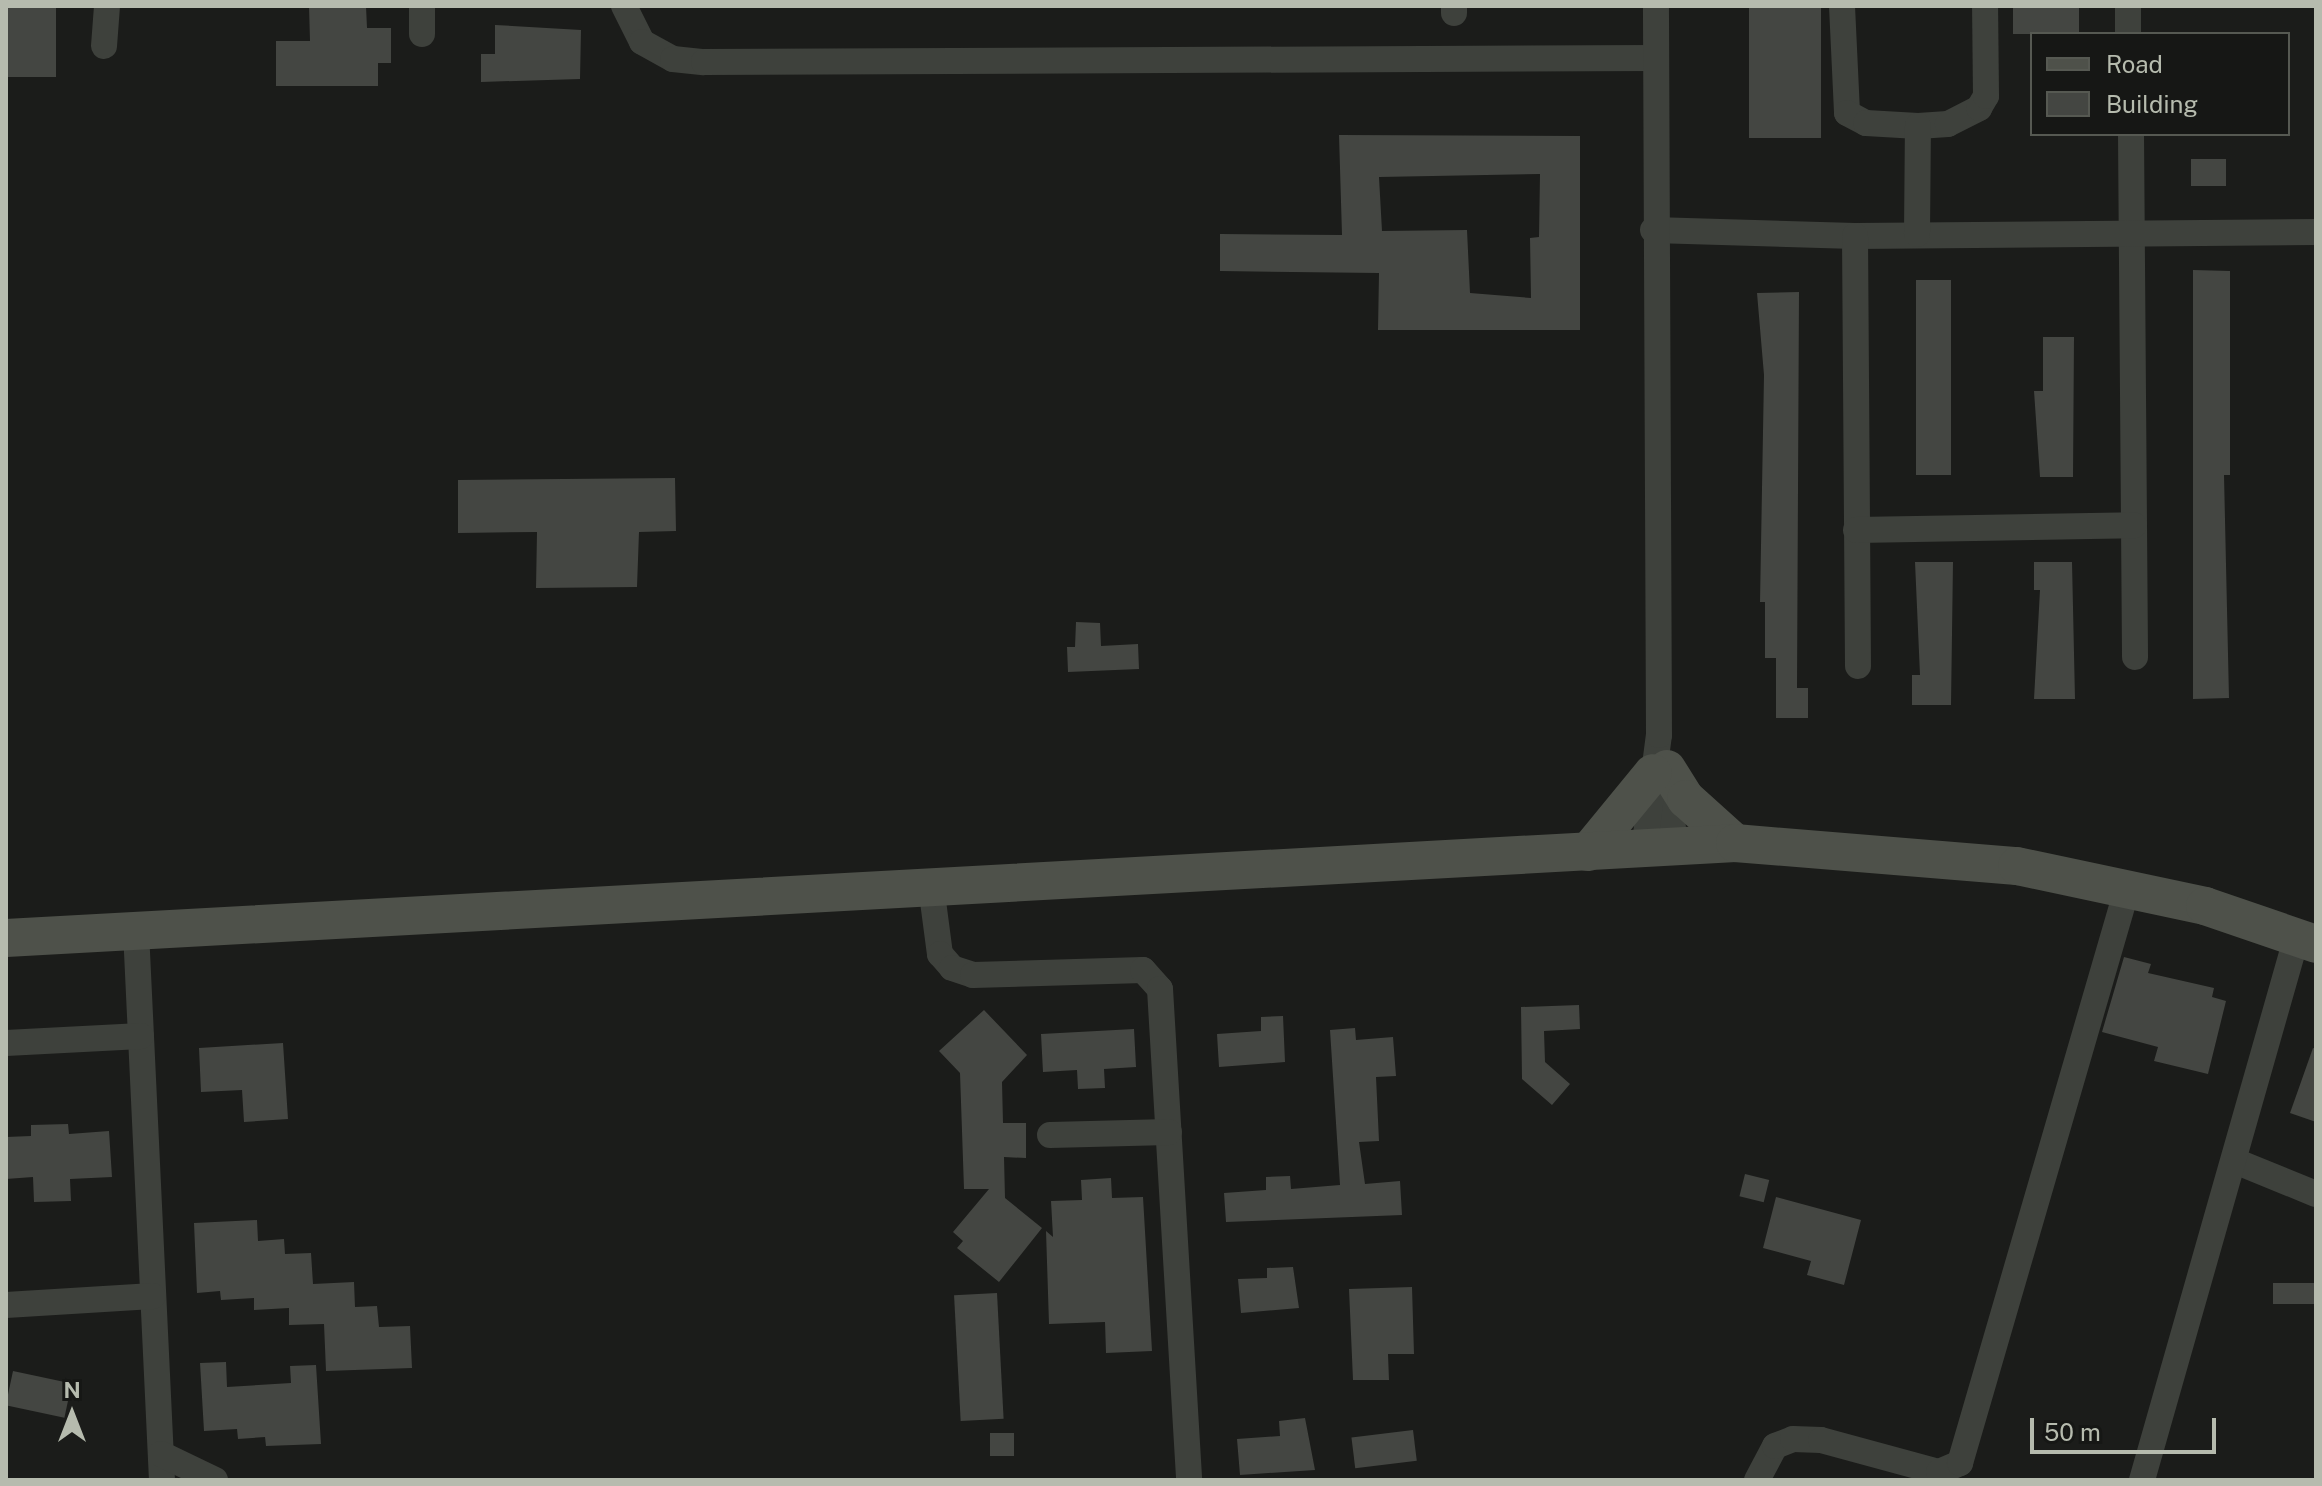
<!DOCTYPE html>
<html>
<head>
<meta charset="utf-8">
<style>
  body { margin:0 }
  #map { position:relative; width:2322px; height:1486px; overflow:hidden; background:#1b1c1a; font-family:"Public Sans",sans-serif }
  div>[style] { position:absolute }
  .building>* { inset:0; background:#444642; transform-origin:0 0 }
  .street>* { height:26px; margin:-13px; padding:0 13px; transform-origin:13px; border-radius:13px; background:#3e413c }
  .secondary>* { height:38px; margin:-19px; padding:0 19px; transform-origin:19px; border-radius:19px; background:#4e514a }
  span { translate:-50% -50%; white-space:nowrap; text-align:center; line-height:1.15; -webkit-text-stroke:7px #161715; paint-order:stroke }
  .frame { position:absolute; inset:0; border:8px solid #b6bbae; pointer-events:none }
  .legend { position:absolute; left:2030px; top:32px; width:260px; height:104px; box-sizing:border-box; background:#161715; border:2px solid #565952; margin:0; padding:10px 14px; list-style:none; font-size:24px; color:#b6bbae }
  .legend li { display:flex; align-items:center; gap:16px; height:40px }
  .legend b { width:40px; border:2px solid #565952 }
  .north { position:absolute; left:32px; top:1374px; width:80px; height:80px; -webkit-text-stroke:6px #161715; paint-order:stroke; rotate:0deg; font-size:22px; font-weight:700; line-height:32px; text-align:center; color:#b6bbae }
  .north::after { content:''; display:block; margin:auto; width:28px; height:36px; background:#b6bbae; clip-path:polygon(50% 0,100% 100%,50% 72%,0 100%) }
  .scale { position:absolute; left:2030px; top:1418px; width:186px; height:36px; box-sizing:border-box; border:4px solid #b6bbae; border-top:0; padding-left:10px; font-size:24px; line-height:28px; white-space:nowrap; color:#b6bbae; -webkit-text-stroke:6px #161715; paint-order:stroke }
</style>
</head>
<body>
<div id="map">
  <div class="building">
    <div style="left:6px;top:6px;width:50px;height:71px"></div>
    <div style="clip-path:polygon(309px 6px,366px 6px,367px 28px,391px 28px,391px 63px,378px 63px,378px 86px,276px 86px,276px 41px,310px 41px)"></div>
    <div style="left:1749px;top:6px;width:72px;height:132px"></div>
    <div style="left:2013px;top:6px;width:66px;height:28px"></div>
    <div style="clip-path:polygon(495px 25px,581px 30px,580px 79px,481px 82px,481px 54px,495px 54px)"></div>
    <div style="clip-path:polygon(evenodd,1339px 135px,1580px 136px,1580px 330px,1378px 330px,1379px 273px,1220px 271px,1220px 234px,1342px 235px,1339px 135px,1540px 174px,1539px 237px,1530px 238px,1531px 298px,1470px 293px,1467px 230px,1382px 231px,1379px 177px,1540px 174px)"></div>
    <div style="left:2191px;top:159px;width:35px;height:27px"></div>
    <div style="clip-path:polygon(2193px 270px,2230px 271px,2230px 475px,2224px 475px,2229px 698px,2193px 699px)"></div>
    <div style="left:1916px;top:280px;width:35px;height:195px"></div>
    <div style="clip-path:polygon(1799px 292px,1797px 688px,1808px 688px,1808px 718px,1776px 718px,1776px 658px,1765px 658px,1765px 602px,1760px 602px,1764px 375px,1757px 293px)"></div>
    <div style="clip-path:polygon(2043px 337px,2074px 337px,2073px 477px,2040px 477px,2034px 391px,2043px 391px)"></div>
    <div style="clip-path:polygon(675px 478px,676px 531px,639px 532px,637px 587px,536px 588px,537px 532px,458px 533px,458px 480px)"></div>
    <div style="clip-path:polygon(1915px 562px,1953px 562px,1951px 705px,1912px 705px,1912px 675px,1920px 675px)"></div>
    <div style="clip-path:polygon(2034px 562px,2072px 562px,2075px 699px,2034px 699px,2040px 590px,2034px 590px)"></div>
    <div style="clip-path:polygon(1076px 622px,1100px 623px,1101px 646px,1138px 644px,1139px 669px,1068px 672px,1067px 647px,1075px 647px)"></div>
    <div style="clip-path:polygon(2124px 957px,2151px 964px,2148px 973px,2214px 988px,2212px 997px,2226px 1001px,2208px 1074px,2154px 1061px,2158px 1047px,2102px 1032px)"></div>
    <div style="clip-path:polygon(1579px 1005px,1580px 1029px,1544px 1031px,1545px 1062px,1570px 1084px,1552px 1105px,1522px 1079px,1521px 1007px)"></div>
    <div style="clip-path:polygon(984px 1010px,1027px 1055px,1002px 1082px,1003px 1123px,1026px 1123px,1026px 1158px,1004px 1157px,1005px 1198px,1042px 1228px,999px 1282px,957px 1248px,963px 1241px,953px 1232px,989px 1189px,964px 1189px,960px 1073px,939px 1051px)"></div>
    <div style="clip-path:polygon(1283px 1016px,1285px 1062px,1219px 1067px,1217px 1034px,1261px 1031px,1261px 1017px)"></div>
    <div style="clip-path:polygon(1355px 1028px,1356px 1040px,1393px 1037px,1396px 1076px,1376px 1077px,1379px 1141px,1359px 1142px,1365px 1184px,1400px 1181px,1402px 1215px,1226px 1222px,1224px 1193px,1266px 1190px,1266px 1177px,1290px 1176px,1291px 1189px,1340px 1185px,1330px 1030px)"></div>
    <div style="clip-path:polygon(1134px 1029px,1136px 1067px,1104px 1069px,1105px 1088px,1078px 1089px,1077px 1070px,1043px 1072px,1041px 1034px)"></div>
    <div style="clip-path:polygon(283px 1043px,288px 1119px,244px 1122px,242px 1090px,201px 1092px,199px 1048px)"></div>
    <div style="clip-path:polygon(2313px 1048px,2316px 1049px,2316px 1122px,2290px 1113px)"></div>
    <div style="clip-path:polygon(68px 1124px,69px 1134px,109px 1131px,112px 1177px,70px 1179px,71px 1201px,34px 1202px,33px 1177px,6px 1179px,6px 1137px,31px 1136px,31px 1125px)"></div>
    <div style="left:1745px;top:1174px;width:25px;height:23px;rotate:14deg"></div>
    <div style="clip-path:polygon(1111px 1178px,1112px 1198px,1143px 1197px,1152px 1351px,1106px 1353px,1105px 1322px,1049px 1324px,1046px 1231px,1053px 1237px,1051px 1201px,1082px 1200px,1081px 1180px)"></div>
    <div style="clip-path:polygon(1776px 1197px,1861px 1220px,1844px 1285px,1807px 1275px,1811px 1261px,1763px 1248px)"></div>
    <div style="clip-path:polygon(257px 1220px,258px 1241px,284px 1239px,285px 1254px,311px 1253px,313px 1284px,354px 1282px,355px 1307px,377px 1306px,379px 1327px,410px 1326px,412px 1368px,326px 1371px,324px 1324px,289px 1325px,289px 1308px,254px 1310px,254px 1298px,221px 1300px,220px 1291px,197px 1293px,194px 1223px)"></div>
    <div style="clip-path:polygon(1293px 1267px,1299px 1308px,1241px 1313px,1238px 1279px,1267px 1278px,1267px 1268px)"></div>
    <div style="left:2273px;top:1283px;width:43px;height:21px"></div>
    <div style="clip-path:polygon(1412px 1287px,1414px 1354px,1388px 1354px,1389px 1380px,1353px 1380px,1349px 1289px)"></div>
    <div style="left:997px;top:1293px;width:126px;height:43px;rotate:87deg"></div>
    <div style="clip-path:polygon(226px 1362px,227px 1387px,291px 1383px,290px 1366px,316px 1365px,321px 1444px,266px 1446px,265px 1437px,238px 1439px,237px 1429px,204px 1431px,200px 1363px)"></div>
    <div style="left:13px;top:1371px;width:60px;height:35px;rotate:12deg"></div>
    <div style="clip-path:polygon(1305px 1418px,1315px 1470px,1240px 1475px,1237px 1439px,1280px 1436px,1279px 1421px)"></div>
    <div style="left:1413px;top:1430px;width:31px;height:62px;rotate:83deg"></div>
    <div style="left:990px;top:1433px;width:24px;height:23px"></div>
  </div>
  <div class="street">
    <div style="left:624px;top:6px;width:40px;rotate:63.4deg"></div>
    <div style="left:642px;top:42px;width:35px;rotate:29deg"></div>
    <div style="left:673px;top:59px;width:31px;rotate:6deg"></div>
    <div style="left:704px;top:62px;width:952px;rotate:-0.24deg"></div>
    <div style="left:1454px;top:6px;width:7px;rotate:90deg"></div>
    <div style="left:1842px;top:6px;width:107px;rotate:87.3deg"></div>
    <div style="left:1847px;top:113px;width:21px;rotate:28deg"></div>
    <div style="left:1866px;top:123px;width:52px;rotate:3.3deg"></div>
    <div style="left:1918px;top:126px;width:30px;rotate:-4deg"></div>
    <div style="left:1948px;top:124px;width:35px;rotate:-27deg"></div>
    <div style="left:1979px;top:108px;width:14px;rotate:-60deg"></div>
    <div style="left:1986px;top:96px;width:90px;rotate:-90.6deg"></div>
    <div style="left:2128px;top:6px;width:28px;rotate:90deg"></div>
    <div style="left:422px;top:34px;width:28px;rotate:-90deg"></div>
    <div style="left:104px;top:46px;width:40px;rotate:-85.7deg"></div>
    <div style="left:2131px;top:134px;width:523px;rotate:89.56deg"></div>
    <div style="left:1653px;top:230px;width:202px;rotate:1.7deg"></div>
    <div style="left:1855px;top:236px;width:461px;rotate:-0.5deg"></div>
    <div style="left:1917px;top:234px;width:108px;rotate:-89.5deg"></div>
    <div style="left:1855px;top:236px;width:430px;rotate:89.6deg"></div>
    <div style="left:1856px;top:530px;width:278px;rotate:-1deg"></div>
    <div style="left:1668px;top:777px;width:71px;rotate:84.4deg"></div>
    <div style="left:1644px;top:850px;width:116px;rotate:-82.6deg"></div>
    <div style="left:1659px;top:735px;width:729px;rotate:-90.24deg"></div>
    <div style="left:931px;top:886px;width:69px;rotate:82.5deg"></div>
    <div style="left:940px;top:954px;width:18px;rotate:49deg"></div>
    <div style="left:952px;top:968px;width:22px;rotate:18deg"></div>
    <div style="left:973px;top:975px;width:170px;rotate:-1.7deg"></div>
    <div style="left:1143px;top:970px;width:25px;rotate:48deg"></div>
    <div style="left:1160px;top:989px;width:492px;rotate:86.6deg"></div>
    <div style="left:136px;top:931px;width:550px;rotate:87.29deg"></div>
    <div style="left:6px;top:1043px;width:135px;rotate:-3deg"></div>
    <div style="left:1050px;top:1135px;width:119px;rotate:-1.4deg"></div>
    <div style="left:2235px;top:1161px;width:87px;rotate:22.2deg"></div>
    <div style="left:6px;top:1305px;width:147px;rotate:-3.5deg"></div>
    <div style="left:161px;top:1454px;width:60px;rotate:25.7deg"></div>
    <div style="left:1757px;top:1480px;width:38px;rotate:-62deg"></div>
    <div style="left:1775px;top:1446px;width:19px;rotate:-21deg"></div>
    <div style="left:1793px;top:1439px;width:28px;rotate:2deg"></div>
    <div style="left:1821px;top:1440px;width:122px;rotate:15.2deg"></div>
    <div style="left:1939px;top:1472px;width:23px;rotate:-23deg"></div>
    <div style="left:1960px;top:1463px;width:601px;rotate:-73.77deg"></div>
    <div style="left:2142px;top:1480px;width:566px;rotate:-74.1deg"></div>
  </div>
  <div class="secondary">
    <div style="left:1667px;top:769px;width:36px;rotate:58deg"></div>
    <div style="left:1686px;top:799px;width:66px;rotate:41.9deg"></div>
    <div style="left:1588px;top:852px;width:102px;rotate:-50.6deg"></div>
    <div style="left:6px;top:938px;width:1732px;rotate:-3.14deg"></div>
    <div style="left:1735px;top:843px;width:283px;rotate:4.7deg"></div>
    <div style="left:2017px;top:866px;width:192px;rotate:12deg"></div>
    <div style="left:2205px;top:906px;width:117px;rotate:18.9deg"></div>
  </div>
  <div class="frame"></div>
  <ul class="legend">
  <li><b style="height:10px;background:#4e514a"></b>Road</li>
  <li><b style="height:22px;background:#444642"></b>Building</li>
  </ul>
  <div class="north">N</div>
  <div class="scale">50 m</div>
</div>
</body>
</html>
